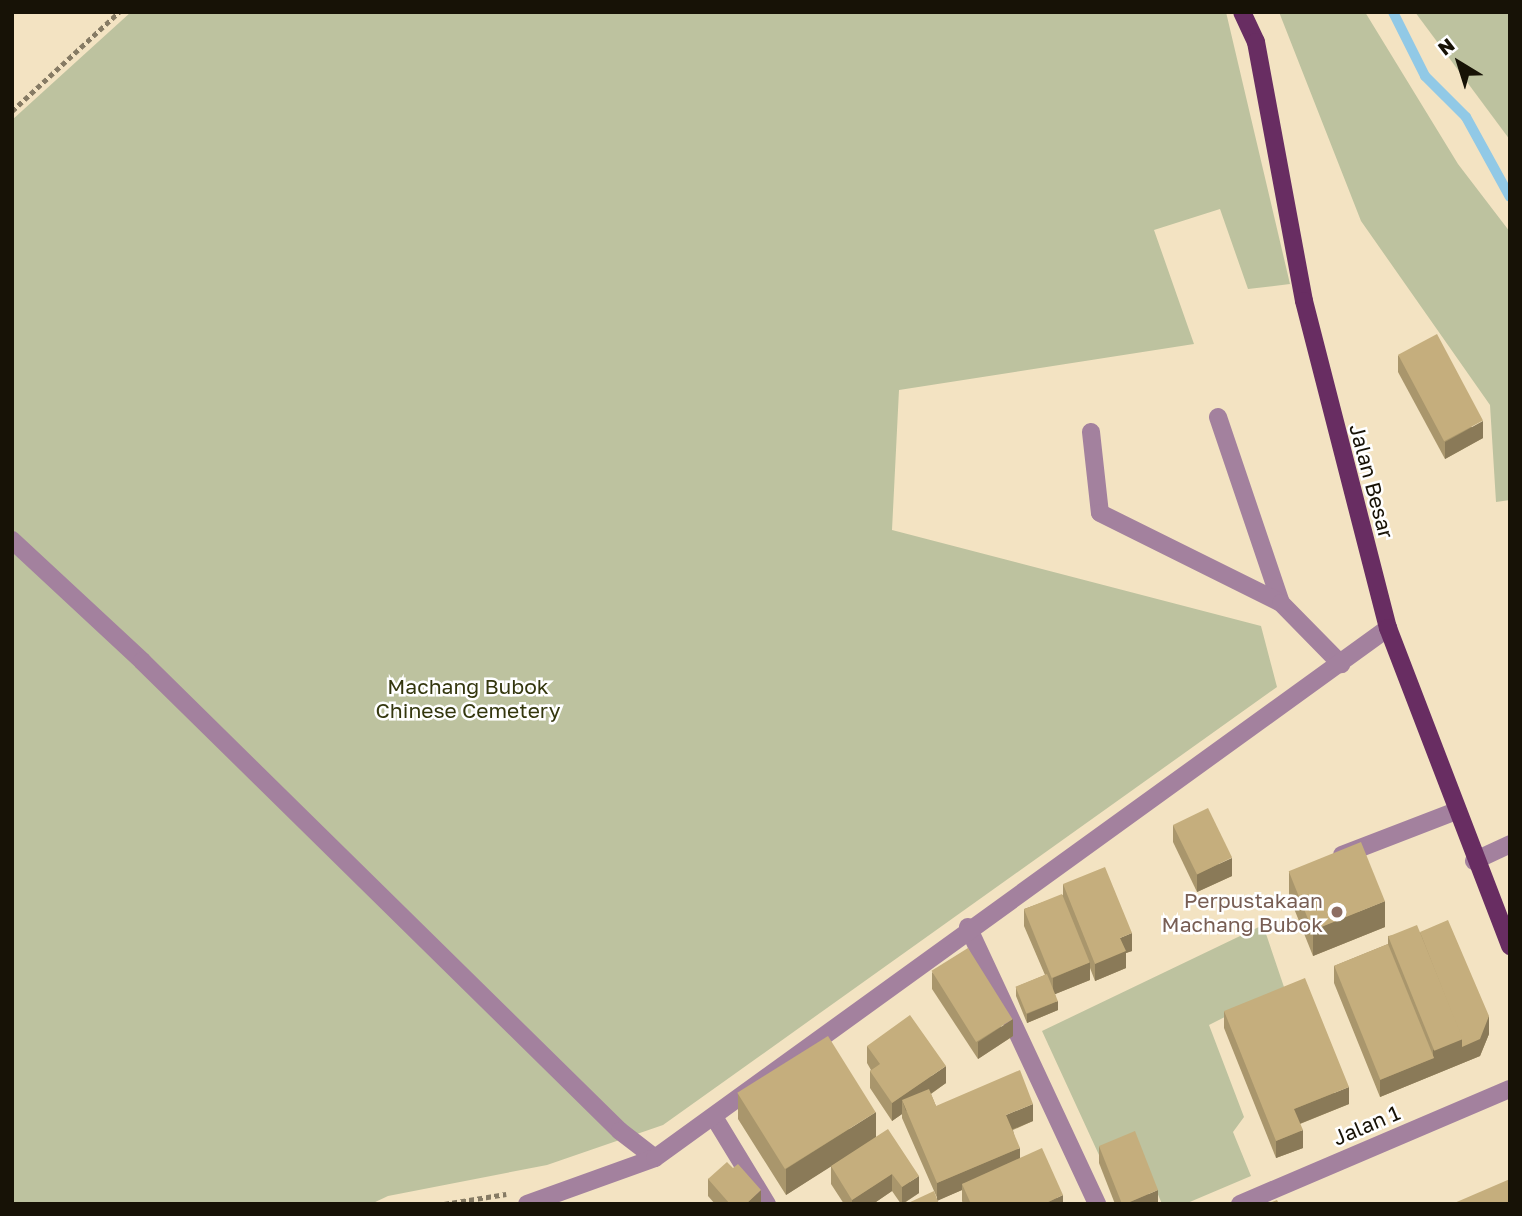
<!DOCTYPE html>
<html>
<head>
<meta charset="utf-8">
<style>
  body { margin:0 }
  #map { position:relative; width:1522px; height:1216px; overflow:hidden; background:#f3e3c2; font-family:"Golos Text",sans-serif }
  div>[style] { position:absolute }
  .green>* { inset:0; background:#bdc29f }
  .stream>* { height:10px; margin:-5px; padding:0 5px; transform-origin:5px; border-radius:5px; background:#91c9e6 }
  .path>* { height:4.5px; margin-top:-2.25px; transform-origin:0; background:repeating-linear-gradient(90deg,#867b64 0 5px,transparent 0 8.5px) }
  .minor>* { height:18px; margin:-9px; padding:0 9px; transform-origin:9px; border-radius:9px; background:#a3819e }
  .major>* { height:18px; margin:-9px; padding:0 9px; transform-origin:9px; border-radius:9px; background:#682d62 }
  .wall>* { inset:0; background:#a9966c }
  .shaded-wall>* { inset:0; background:#8a7a58 }
  .building>* { inset:0; background:#c5ae7d; transform-origin:0 0 }
  .dots>* { width:19px; height:19px; translate:-50% -50%; box-sizing:border-box; border:4px solid #fff; border-radius:50% }
  span { translate:-50% -50%; white-space:nowrap; text-align:center; line-height:1.15; -webkit-text-stroke:5px #fff; paint-order:stroke }
  .street-label { font-size:21px; color:#171206 }
  .park-label { font-size:21px; color:#34370e }
  .education-label { font-size:21px; color:#785e54 }
  .right { translate:-100% -50%; text-align:right }
  .frame { position:absolute; inset:0; border:14px solid #171206; pointer-events:none }
  .north { position:absolute; left:1424px; top:28px; width:70px; height:70px; -webkit-text-stroke:5px #fff; paint-order:stroke; rotate:322deg; font-size:19px; font-weight:700; line-height:28px; text-align:center; color:#171206 }
  .north::after { content:''; display:block; margin:auto; width:24px; height:32px; background:#171206; clip-path:polygon(50% 0,100% 100%,50% 72%,0 100%) }
</style>
</head>
<body>
<div id="map">
  <div class="green">
    <div style="clip-path:polygon(131px 12px,1226px 12px,1290px 284px,1248px 289px,1220px 209px,1154px 230px,1194px 344px,899px 390px,892px 530px,1261px 626px,1277px 687px,663px 1125px,547px 1165px,388px 1196px,371px 1204px,12px 1204px,12px 120px)"></div>
    <div style="clip-path:polygon(1279px 12px,1365px 12px,1458px 164px,1510px 232px,1510px 500px,1496px 502px,1490px 405px,1361px 221px)"></div>
    <div style="clip-path:polygon(1415px 12px,1510px 12px,1510px 140px)"></div>
    <div style="clip-path:polygon(1263px 925px,1284px 987px,1209px 1025px,1244px 1117px,1233px 1132px,1251px 1176px,1185px 1204px,1162px 1204px,1136px 1142px,1099px 1155px,1042px 1031px)"></div>
  </div>
  <div class="stream">
    <div style="left:1393px;top:12px;width:72px;rotate:63.4deg"></div>
    <div style="left:1425px;top:76px;width:58px;rotate:45deg"></div>
    <div style="left:1466px;top:117px;width:91px;rotate:61.2deg"></div>
  </div>
  <div class="path">
    <div style="left:12px;top:111px;width:146px;rotate:-42.8deg"></div>
    <div style="left:444px;top:1204px;width:63px;rotate:-9.2deg"></div>
  </div>
  <div class="minor">
    <div style="left:1218px;top:417px;width:196px;rotate:71.3deg"></div>
    <div style="left:1091px;top:432px;width:81px;rotate:83.7deg"></div>
    <div style="left:1100px;top:513px;width:202px;rotate:26.4deg"></div>
    <div style="left:1281px;top:603px;width:86px;rotate:45.5deg"></div>
    <div style="left:12px;top:540px;width:178px;rotate:42.9deg"></div>
    <div style="left:142px;top:661px;width:670px;rotate:44.52deg"></div>
    <div style="left:620px;top:1131px;width:44px;rotate:37.6deg"></div>
    <div style="left:1342px;top:855px;width:122px;rotate:-21.1deg"></div>
    <div style="left:1474px;top:861px;width:40px;rotate:-25deg"></div>
    <div style="left:968px;top:927px;width:306px;rotate:65deg"></div>
    <div style="left:714px;top:1117px;width:102px;rotate:58.7deg"></div>
    <div style="left:527px;top:1204px;width:136px;rotate:-19.8deg"></div>
    <div style="left:655px;top:1158px;width:905px;rotate:-35.87deg"></div>
    <div style="left:1240px;top:1204px;width:293px;rotate:-23.1deg"></div>
  </div>
  <div class="major">
    <div style="left:1242px;top:12px;width:33px;rotate:65deg"></div>
    <div style="left:1256px;top:42px;width:263px;rotate:79.5deg"></div>
    <div style="left:1304px;top:301px;width:338px;rotate:75.6deg"></div>
    <div style="left:1388px;top:628px;width:341px;rotate:69deg"></div>
  </div>
  <div class="wall">
    <div style="clip-path:polygon(1398px 355px,1483px 438px,1445px 459px,1398px 372px)"></div>
    <div style="clip-path:polygon(1173px 825px,1232px 876px,1197px 892px,1173px 842px)"></div>
    <div style="clip-path:polygon(1289px 871px,1385px 927px,1313px 956px,1289px 896px)"></div>
    <div style="clip-path:polygon(1063px 884px,1132px 951px,1126px 953px,1126px 968px,1095px 981px,1090px 968px,1090px 980px,1055px 994px,1058px 1010px,1027px 1023px,1016px 996px,1016px 987px,1045px 975px,1024px 926px,1024px 909px,1063px 895px)"></div>
    <div style="clip-path:polygon(1420px 932px,1489px 1034px,1480px 1056px,1380px 1097px,1334px 983px,1334px 966px,1388px 944px,1388px 936px)"></div>
    <div style="clip-path:polygon(932px 972px,1013px 1036px,978px 1059px,932px 989px)"></div>
    <div style="clip-path:polygon(1224px 1011px,1349px 1104px,1300px 1124px,1303px 1148px,1276px 1158px,1224px 1028px)"></div>
    <div style="clip-path:polygon(867px 1046px,946px 1083px,931px 1094px,936px 1106px,1033px 1121px,1013px 1130px,1020px 1158px,1063px 1204px,963px 1204px,962px 1201px,962px 1190px,938px 1200px,902px 1118px,902px 1114px,892px 1121px,870px 1088px,870px 1071px,871px 1070px,867px 1063px)"></div>
    <div style="clip-path:polygon(738px 1093px,876px 1137px,919px 1193px,903px 1204px,901px 1204px,892px 1191px,873px 1204px,844px 1204px,831px 1184px,831px 1166px,786px 1195px,738px 1119px)"></div>
    <div style="clip-path:polygon(1099px 1146px,1158px 1204px,1115px 1204px,1099px 1163px)"></div>
    <div style="clip-path:polygon(733px 1168px,761px 1204px,715px 1204px,708px 1196px,708px 1179px)"></div>
  </div>
  <div class="shaded-wall">
    <div style="clip-path:polygon(1483px 421px,1483px 438px,1445px 459px,1445px 442px)"></div>
    <div style="clip-path:polygon(1232px 858px,1232px 876px,1197px 892px,1197px 874px)"></div>
    <div style="clip-path:polygon(1385px 901px,1385px 927px,1313px 956px,1313px 930px)"></div>
    <div style="clip-path:polygon(1132px 933px,1132px 951px,1126px 953px,1126px 968px,1095px 981px,1095px 964px,1120px 938px)"></div>
    <div style="clip-path:polygon(1090px 962px,1090px 980px,1053px 995px,1053px 978px)"></div>
    <div style="clip-path:polygon(1058px 1001px,1058px 1010px,1027px 1023px,1027px 1014px)"></div>
    <div style="clip-path:polygon(1489px 1016px,1489px 1034px,1480px 1056px,1380px 1097px,1380px 1080px,1433px 1058px,1433px 1050px,1462px 1039px)"></div>
    <div style="clip-path:polygon(1013px 1019px,1013px 1036px,978px 1059px,978px 1042px)"></div>
    <div style="clip-path:polygon(946px 1066px,946px 1083px,906px 1111px,902px 1100px,902px 1114px,892px 1121px,892px 1103px)"></div>
    <div style="clip-path:polygon(1349px 1087px,1349px 1104px,1294px 1126px,1294px 1109px)"></div>
    <div style="clip-path:polygon(1033px 1104px,1033px 1121px,1006px 1132px,1006px 1115px)"></div>
    <div style="clip-path:polygon(876px 1112px,876px 1138px,786px 1195px,786px 1169px)"></div>
    <div style="clip-path:polygon(1303px 1130px,1303px 1148px,1276px 1158px,1276px 1141px)"></div>
    <div style="clip-path:polygon(1020px 1148px,1020px 1165px,962px 1184px,962px 1190px,937px 1201px,937px 1183px)"></div>
    <div style="clip-path:polygon(892px 1174px,892px 1191px,873px 1204px,852px 1204px,852px 1200px)"></div>
    <div style="clip-path:polygon(919px 1176px,919px 1193px,902px 1204px,902px 1187px)"></div>
    <div style="clip-path:polygon(761px 1190px,761px 1204px,746px 1204px)"></div>
    <div style="clip-path:polygon(1158px 1190px,1158px 1204px,1125px 1204px)"></div>
    <div style="clip-path:polygon(1063px 1195px,1063px 1204px,1044px 1204px)"></div>
  </div>
  <div class="building">
    <div style="left:1437px;top:334px;width:98px;height:44px;rotate:62deg"></div>
    <div style="left:1208px;top:808px;width:55px;height:39px;rotate:64deg"></div>
    <div style="left:1361px;top:842px;width:64px;height:78px;rotate:68deg"></div>
    <div style="clip-path:polygon(1105px 867px,1132px 933px,1120px 938px,1126px 951px,1095px 964px,1063px 884px)"></div>
    <div style="left:1062px;top:894px;width:74px;height:41px;rotate:68deg"></div>
    <div style="clip-path:polygon(1448px 920px,1489px 1016px,1480px 1039px,1462px 1047px,1462px 1039px,1420px 932px)"></div>
    <div style="left:1417px;top:925px;width:123px;height:31px;rotate:68deg"></div>
    <div style="left:1388px;top:944px;width:123px;height:58px;rotate:68deg"></div>
    <div style="left:968px;top:948px;width:84px;height:43px;rotate:58deg"></div>
    <div style="left:1047px;top:974px;width:29px;height:34px;rotate:68deg"></div>
    <div style="clip-path:polygon(1305px 978px,1349px 1087px,1294px 1109px,1303px 1130px,1276px 1141px,1224px 1011px)"></div>
    <div style="clip-path:polygon(910px 1015px,946px 1066px,892px 1103px,870px 1071px,880px 1064px,867px 1046px)"></div>
    <div style="left:828px;top:1036px;width:90px;height:107px;rotate:58deg"></div>
    <div style="clip-path:polygon(1020px 1070px,1033px 1104px,1006px 1115px,1020px 1148px,937px 1183px,902px 1100px,929px 1089px,936px 1106px)"></div>
    <div style="clip-path:polygon(888px 1129px,919px 1176px,902px 1187px,892px 1174px,852px 1200px,831px 1166px)"></div>
    <div style="clip-path:polygon(1135px 1131px,1158px 1190px,1125px 1204px,1122px 1204px,1099px 1146px)"></div>
    <div style="clip-path:polygon(1042px 1148px,1063px 1195px,1044px 1204px,971px 1204px,962px 1184px)"></div>
    <div style="clip-path:polygon(727px 1162px,733px 1168px,738px 1164px,761px 1190px,746px 1204px,730px 1204px,708px 1179px)"></div>
    <div style="clip-path:polygon(1510px 1179px,1510px 1204px,1452px 1204px)"></div>
    <div style="clip-path:polygon(934px 1191px,939px 1204px,906px 1204px)"></div>
    <div style="clip-path:polygon(1277px 1200px,1279px 1204px,1267px 1204px)"></div>
  </div>
  <div class="dots">
    <div style="left:1337px;top:912px;background:#8d6e63"></div>
  </div>
  <div class="street-label">
    <span style="left:1372px;top:481px;rotate:75deg">Jalan Besar</span>
    <span style="left:1366px;top:1125px;rotate:-23deg">Jalan 1</span>
  </div>
  <div class="park-label">
    <span style="left:468px;top:698px">Machang Bubok<br>Chinese Cemetery</span>
  </div>
  <div class="education-label">
    <span class="right" style="left:1323px;top:912px">Perpustakaan<br>Machang Bubok</span>
  </div>
  <div class="frame"></div>
  <div class="north">N</div>
</div>
</body>
</html>
